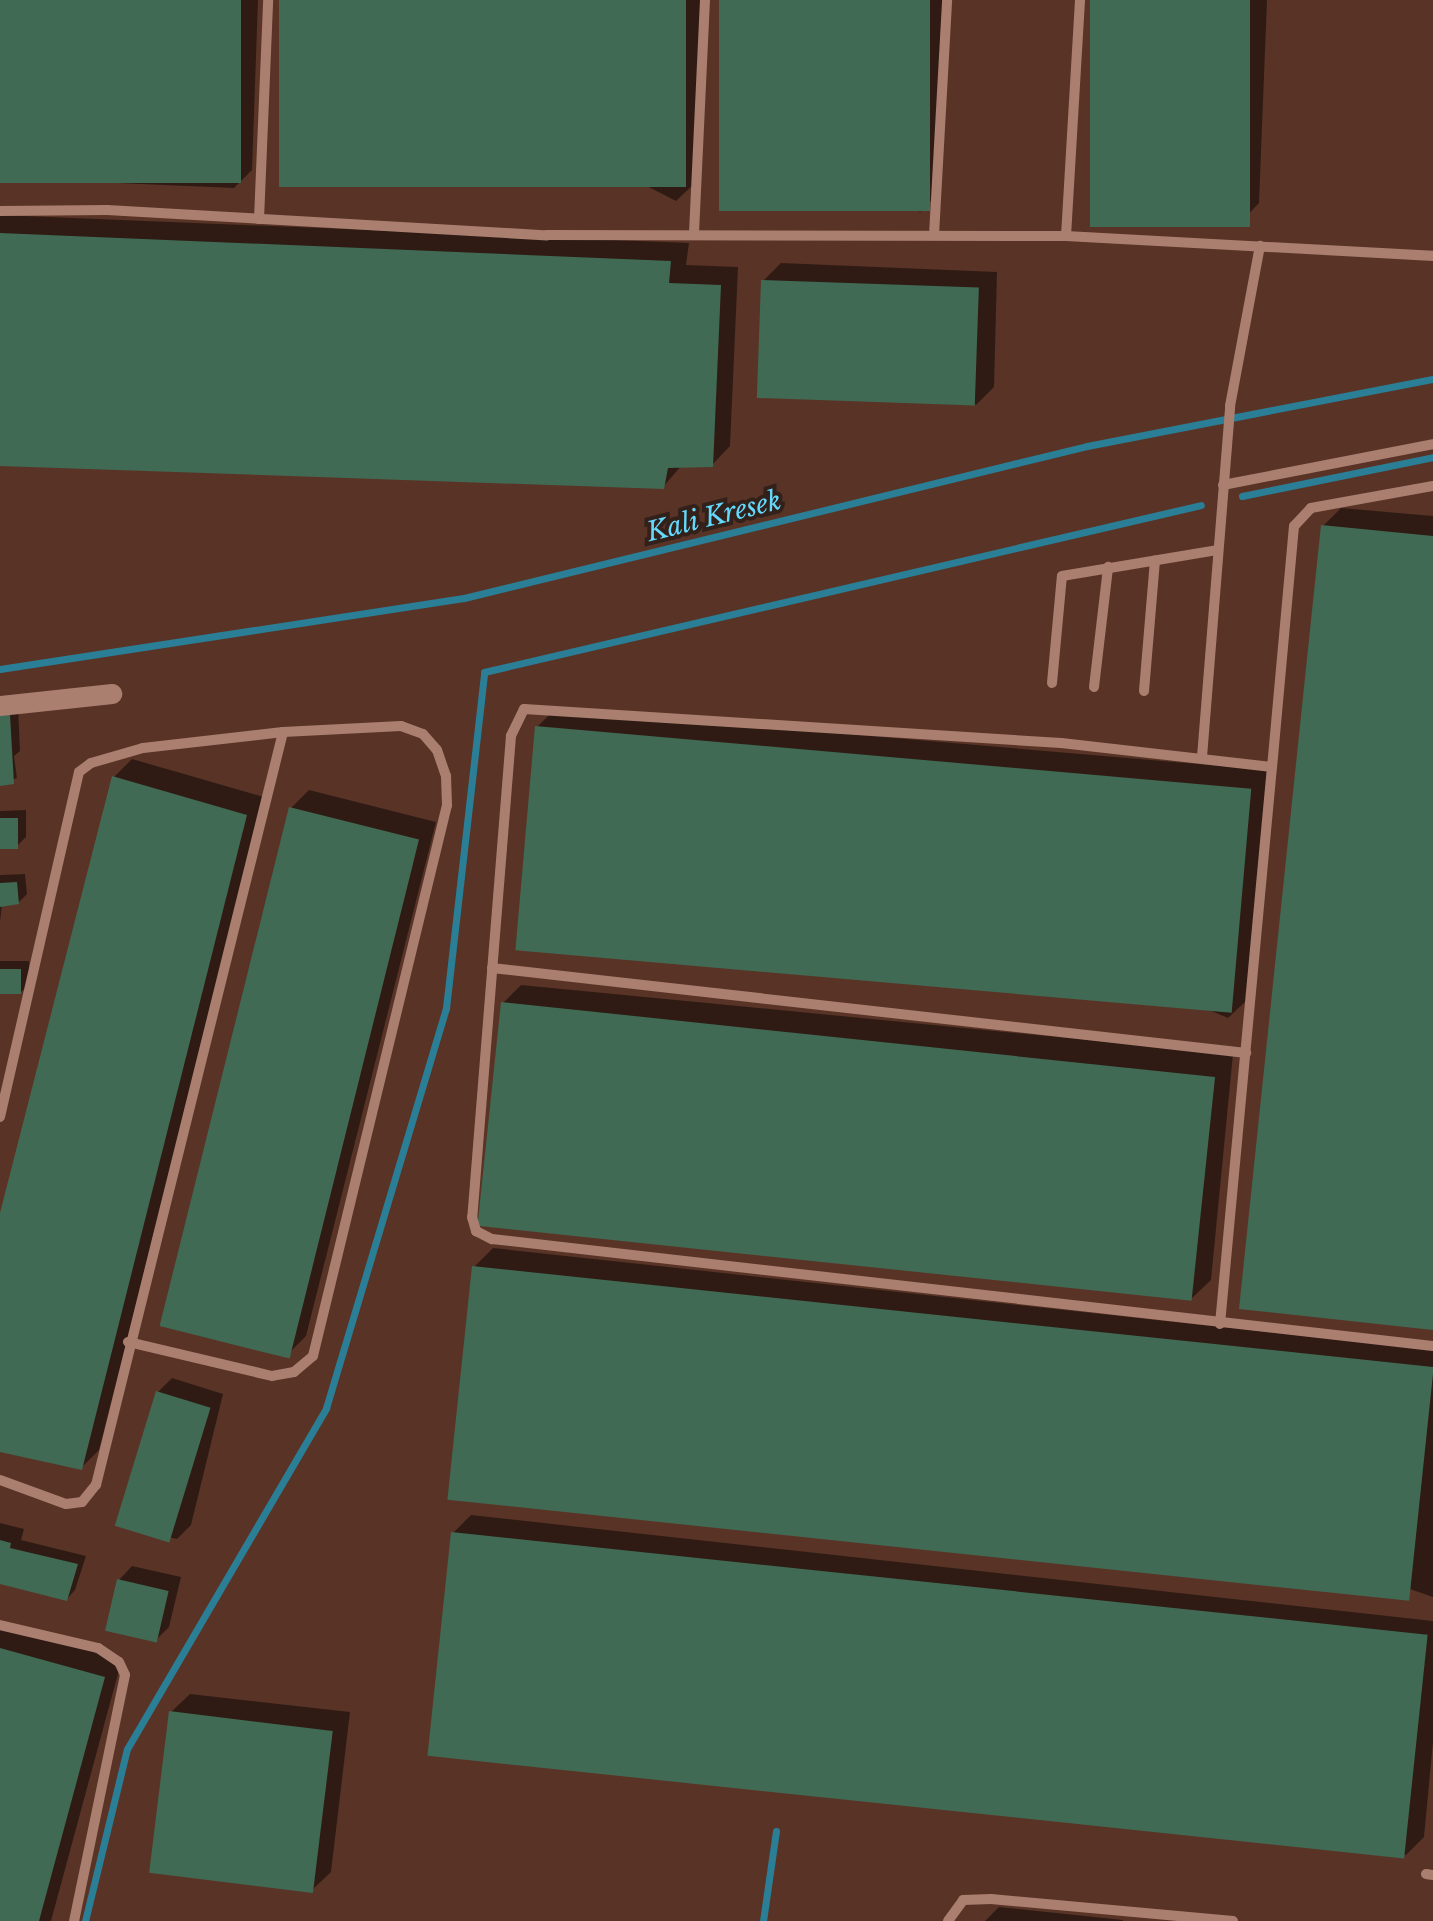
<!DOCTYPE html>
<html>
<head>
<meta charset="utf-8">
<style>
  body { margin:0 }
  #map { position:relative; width:1433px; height:1921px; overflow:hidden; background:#593426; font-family:"Libre Baskerville",serif }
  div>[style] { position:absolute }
  .shadow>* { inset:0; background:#0007 }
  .stream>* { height:7px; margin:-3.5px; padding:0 3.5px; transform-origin:3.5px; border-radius:3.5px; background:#2a7f97 }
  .building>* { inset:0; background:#406a54; transform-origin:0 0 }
  .service>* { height:10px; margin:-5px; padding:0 5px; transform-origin:5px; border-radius:5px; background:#aa7f70 }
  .minor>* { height:20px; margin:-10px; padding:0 10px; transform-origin:10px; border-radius:10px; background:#aa7f70 }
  span { translate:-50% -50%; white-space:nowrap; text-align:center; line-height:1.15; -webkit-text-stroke:8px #32211a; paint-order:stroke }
  .water-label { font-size:26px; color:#63dafd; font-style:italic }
</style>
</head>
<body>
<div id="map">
  <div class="shadow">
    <div style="clip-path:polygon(0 0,258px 0,252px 170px,234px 188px,0 178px)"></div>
    <div style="clip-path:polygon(281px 0,703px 0,695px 183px,676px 201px)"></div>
    <div style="clip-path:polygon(721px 0,946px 0,938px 194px,920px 212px)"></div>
    <div style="clip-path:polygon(1092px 0,1267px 0,1259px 203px,1241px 222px)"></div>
    <div style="clip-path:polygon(0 215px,689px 243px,686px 265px,738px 267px,730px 446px,712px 465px,682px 465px,663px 487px,0 464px)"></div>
    <div style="clip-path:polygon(781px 263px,997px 272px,994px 387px,976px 405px,763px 281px)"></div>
    <div style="clip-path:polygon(1341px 508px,1433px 516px,1433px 1328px,1323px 526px)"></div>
    <div style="clip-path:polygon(0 707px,18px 707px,20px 751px,14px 756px,17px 778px,0 784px)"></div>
    <div style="clip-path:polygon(555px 709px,1268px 770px,1247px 1000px,1228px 1018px,537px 727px)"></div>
    <div style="clip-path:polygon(132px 759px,264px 797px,99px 1450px,81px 1468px,0 1450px,0 1221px,114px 777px)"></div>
    <div style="clip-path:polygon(309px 790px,436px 822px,306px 1336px,287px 1355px,291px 808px)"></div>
    <div style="clip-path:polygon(26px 810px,26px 837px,17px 846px,0 847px,0 811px)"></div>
    <div style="clip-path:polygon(25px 874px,27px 894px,18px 903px,2px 904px,0 922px,0 875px)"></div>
    <div style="clip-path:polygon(0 961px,29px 961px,30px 984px,21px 992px,0 992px)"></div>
    <div style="clip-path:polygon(521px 985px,1233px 1054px,1211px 1280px,1192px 1298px,503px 1003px)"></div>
    <div style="clip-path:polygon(493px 1248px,1433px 1350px,1433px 1597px,474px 1267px)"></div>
    <div style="clip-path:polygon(172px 1378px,223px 1394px,191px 1525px,177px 1539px,124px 1527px,158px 1392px)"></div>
    <div style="clip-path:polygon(471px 1515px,1433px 1621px,1433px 1742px,1424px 1837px,1406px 1855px,453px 1533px)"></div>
    <div style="clip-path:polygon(0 1523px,24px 1529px,21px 1540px,86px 1556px,75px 1590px,67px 1599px,0 1582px)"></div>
    <div style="clip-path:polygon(132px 1566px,181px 1577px,169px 1627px,155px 1641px,119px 1580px)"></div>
    <div style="clip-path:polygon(0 1625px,122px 1659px,51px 1921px,0 1921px)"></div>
    <div style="clip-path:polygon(190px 1694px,350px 1712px,331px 1872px,312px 1890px,171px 1712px)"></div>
    <div style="clip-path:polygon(999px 1907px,1123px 1920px,1123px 1921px,985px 1921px)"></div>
  </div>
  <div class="stream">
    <div style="left:1242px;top:496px;width:195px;rotate:-11.5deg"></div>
    <div style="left:0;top:669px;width:469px;rotate:-8.7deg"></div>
    <div style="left:464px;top:598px;width:641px;rotate:-13.71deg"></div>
    <div style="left:1087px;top:446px;width:352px;rotate:-11deg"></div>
    <div style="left:85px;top:1921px;width:177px;rotate:-76.3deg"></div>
    <div style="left:127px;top:1749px;width:395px;rotate:-59.7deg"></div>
    <div style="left:326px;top:1408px;width:418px;rotate:-73.3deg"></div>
    <div style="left:446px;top:1008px;width:338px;rotate:-83.5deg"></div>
    <div style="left:484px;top:672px;width:736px;rotate:-13.11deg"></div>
    <div style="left:763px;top:1921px;width:91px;rotate:-81.8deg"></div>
  </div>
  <div class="building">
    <div style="left:0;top:0;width:241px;height:183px"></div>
    <div style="left:279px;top:0;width:407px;height:187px"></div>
    <div style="left:719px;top:0;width:211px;height:211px"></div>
    <div style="left:1090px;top:0;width:160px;height:227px"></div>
    <div style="clip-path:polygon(0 233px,671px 261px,669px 283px,721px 285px,713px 467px,668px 468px,664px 489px,0 466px)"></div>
    <div style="left:761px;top:280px;width:218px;height:118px;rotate:2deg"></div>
    <div style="clip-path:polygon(1321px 525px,1433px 536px,1433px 1330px,1239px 1309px)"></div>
    <div style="clip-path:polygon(0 715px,10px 715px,14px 784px,0 786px)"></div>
    <div style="left:535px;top:726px;width:719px;height:225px;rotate:5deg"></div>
    <div style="clip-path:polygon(112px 776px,247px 815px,82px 1470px,0 1452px,0 1213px)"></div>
    <div style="left:289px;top:807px;width:134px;height:535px;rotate:14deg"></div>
    <div style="left:0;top:818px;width:18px;height:31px"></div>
    <div style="clip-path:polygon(17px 882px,19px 904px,0 907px,0 883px)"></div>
    <div style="left:0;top:969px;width:21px;height:25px"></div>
    <div style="left:501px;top:1002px;width:718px;height:225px;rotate:6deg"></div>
    <div style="left:472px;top:1266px;width:967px;height:235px;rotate:6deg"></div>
    <div style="left:156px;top:1391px;width:57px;height:141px;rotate:17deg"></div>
    <div style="left:451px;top:1532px;width:982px;height:225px;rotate:6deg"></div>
    <div style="clip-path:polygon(0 1540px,11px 1543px,10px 1548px,78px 1564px,67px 1601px,0 1584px)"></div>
    <div style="left:117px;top:1579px;width:53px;height:53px;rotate:13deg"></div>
    <div style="clip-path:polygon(0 1648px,105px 1677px,39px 1921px,0 1921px)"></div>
    <div style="left:169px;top:1711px;width:165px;height:163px;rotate:7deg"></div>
  </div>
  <div class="service">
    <div style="left:0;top:211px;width:107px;rotate:-0.5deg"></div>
    <div style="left:107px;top:210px;width:441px;rotate:3.3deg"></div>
    <div style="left:547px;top:235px;width:519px;rotate:0.11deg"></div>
    <div style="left:1066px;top:236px;width:368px;rotate:3.1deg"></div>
    <div style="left:259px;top:219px;width:219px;rotate:-87.6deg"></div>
    <div style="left:694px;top:233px;width:233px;rotate:-87.3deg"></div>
    <div style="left:934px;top:235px;width:235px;rotate:-86.8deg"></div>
    <div style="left:1066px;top:236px;width:236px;rotate:-86.6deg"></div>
    <div style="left:1223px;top:485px;width:214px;rotate:-11deg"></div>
    <div style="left:1433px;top:486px;width:124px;rotate:169.8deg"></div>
    <div style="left:1311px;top:508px;width:25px;rotate:133deg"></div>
    <div style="left:1294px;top:526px;width:242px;rotate:95.2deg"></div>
    <div style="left:1272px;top:767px;width:212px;rotate:-173.5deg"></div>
    <div style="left:1061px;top:743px;width:538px;rotate:-176.38deg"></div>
    <div style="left:524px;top:709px;width:30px;rotate:116deg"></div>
    <div style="left:511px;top:736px;width:483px;rotate:94.6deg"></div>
    <div style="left:472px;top:1217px;width:15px;rotate:74deg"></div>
    <div style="left:476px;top:1231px;width:18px;rotate:27deg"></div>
    <div style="left:492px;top:1239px;width:947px;rotate:6.49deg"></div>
    <div style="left:1052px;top:683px;width:107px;rotate:-84.7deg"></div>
    <div style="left:1062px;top:576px;width:157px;rotate:-9.5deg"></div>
    <div style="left:1094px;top:687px;width:121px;rotate:-83.3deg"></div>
    <div style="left:1144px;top:691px;width:131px;rotate:-85.2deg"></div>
    <div style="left:1202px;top:757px;width:352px;rotate:-85.4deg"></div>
    <div style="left:1230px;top:406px;width:163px;rotate:-79.4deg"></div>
    <div style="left:492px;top:968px;width:759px;rotate:6.43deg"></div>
    <div style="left:0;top:1117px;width:354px;rotate:-77.1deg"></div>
    <div style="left:79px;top:772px;width:15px;rotate:-37deg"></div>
    <div style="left:91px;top:763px;width:54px;rotate:-16.1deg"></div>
    <div style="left:143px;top:748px;width:141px;rotate:-6.5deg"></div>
    <div style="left:283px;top:732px;width:118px;rotate:-2.9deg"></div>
    <div style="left:401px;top:726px;width:23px;rotate:20deg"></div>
    <div style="left:423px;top:734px;width:21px;rotate:49deg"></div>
    <div style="left:437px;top:750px;width:28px;rotate:71deg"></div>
    <div style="left:446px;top:776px;width:29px;rotate:88deg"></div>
    <div style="left:447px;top:805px;width:567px;rotate:103.67deg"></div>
    <div style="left:313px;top:1356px;width:25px;rotate:140deg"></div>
    <div style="left:294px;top:1372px;width:22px;rotate:170deg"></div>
    <div style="left:272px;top:1376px;width:148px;rotate:-166.7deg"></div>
    <div style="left:1220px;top:1324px;width:559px;rotate:-84.67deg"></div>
    <div style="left:0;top:1480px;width:70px;rotate:20deg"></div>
    <div style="left:66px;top:1504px;width:16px;rotate:-7deg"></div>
    <div style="left:82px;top:1502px;width:22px;rotate:-51deg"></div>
    <div style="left:96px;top:1485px;width:776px;rotate:-76.05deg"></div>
    <div style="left:0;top:1625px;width:101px;rotate:13.2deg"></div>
    <div style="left:98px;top:1648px;width:25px;rotate:34deg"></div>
    <div style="left:119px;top:1662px;width:14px;rotate:65deg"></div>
    <div style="left:125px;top:1675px;width:251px;rotate:101.7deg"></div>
    <div style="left:1426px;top:1874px;width:7px;rotate:8deg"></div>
    <div style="left:948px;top:1921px;width:26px;rotate:-54deg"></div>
    <div style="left:963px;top:1900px;width:28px;rotate:-2deg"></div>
    <div style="left:991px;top:1899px;width:243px;rotate:5.2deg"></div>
  </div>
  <div class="minor">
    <div style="left:0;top:706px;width:113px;rotate:-6.1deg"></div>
  </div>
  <div class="water-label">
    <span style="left:714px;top:517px;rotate:-14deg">Kali Kresek</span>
  </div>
</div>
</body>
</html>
